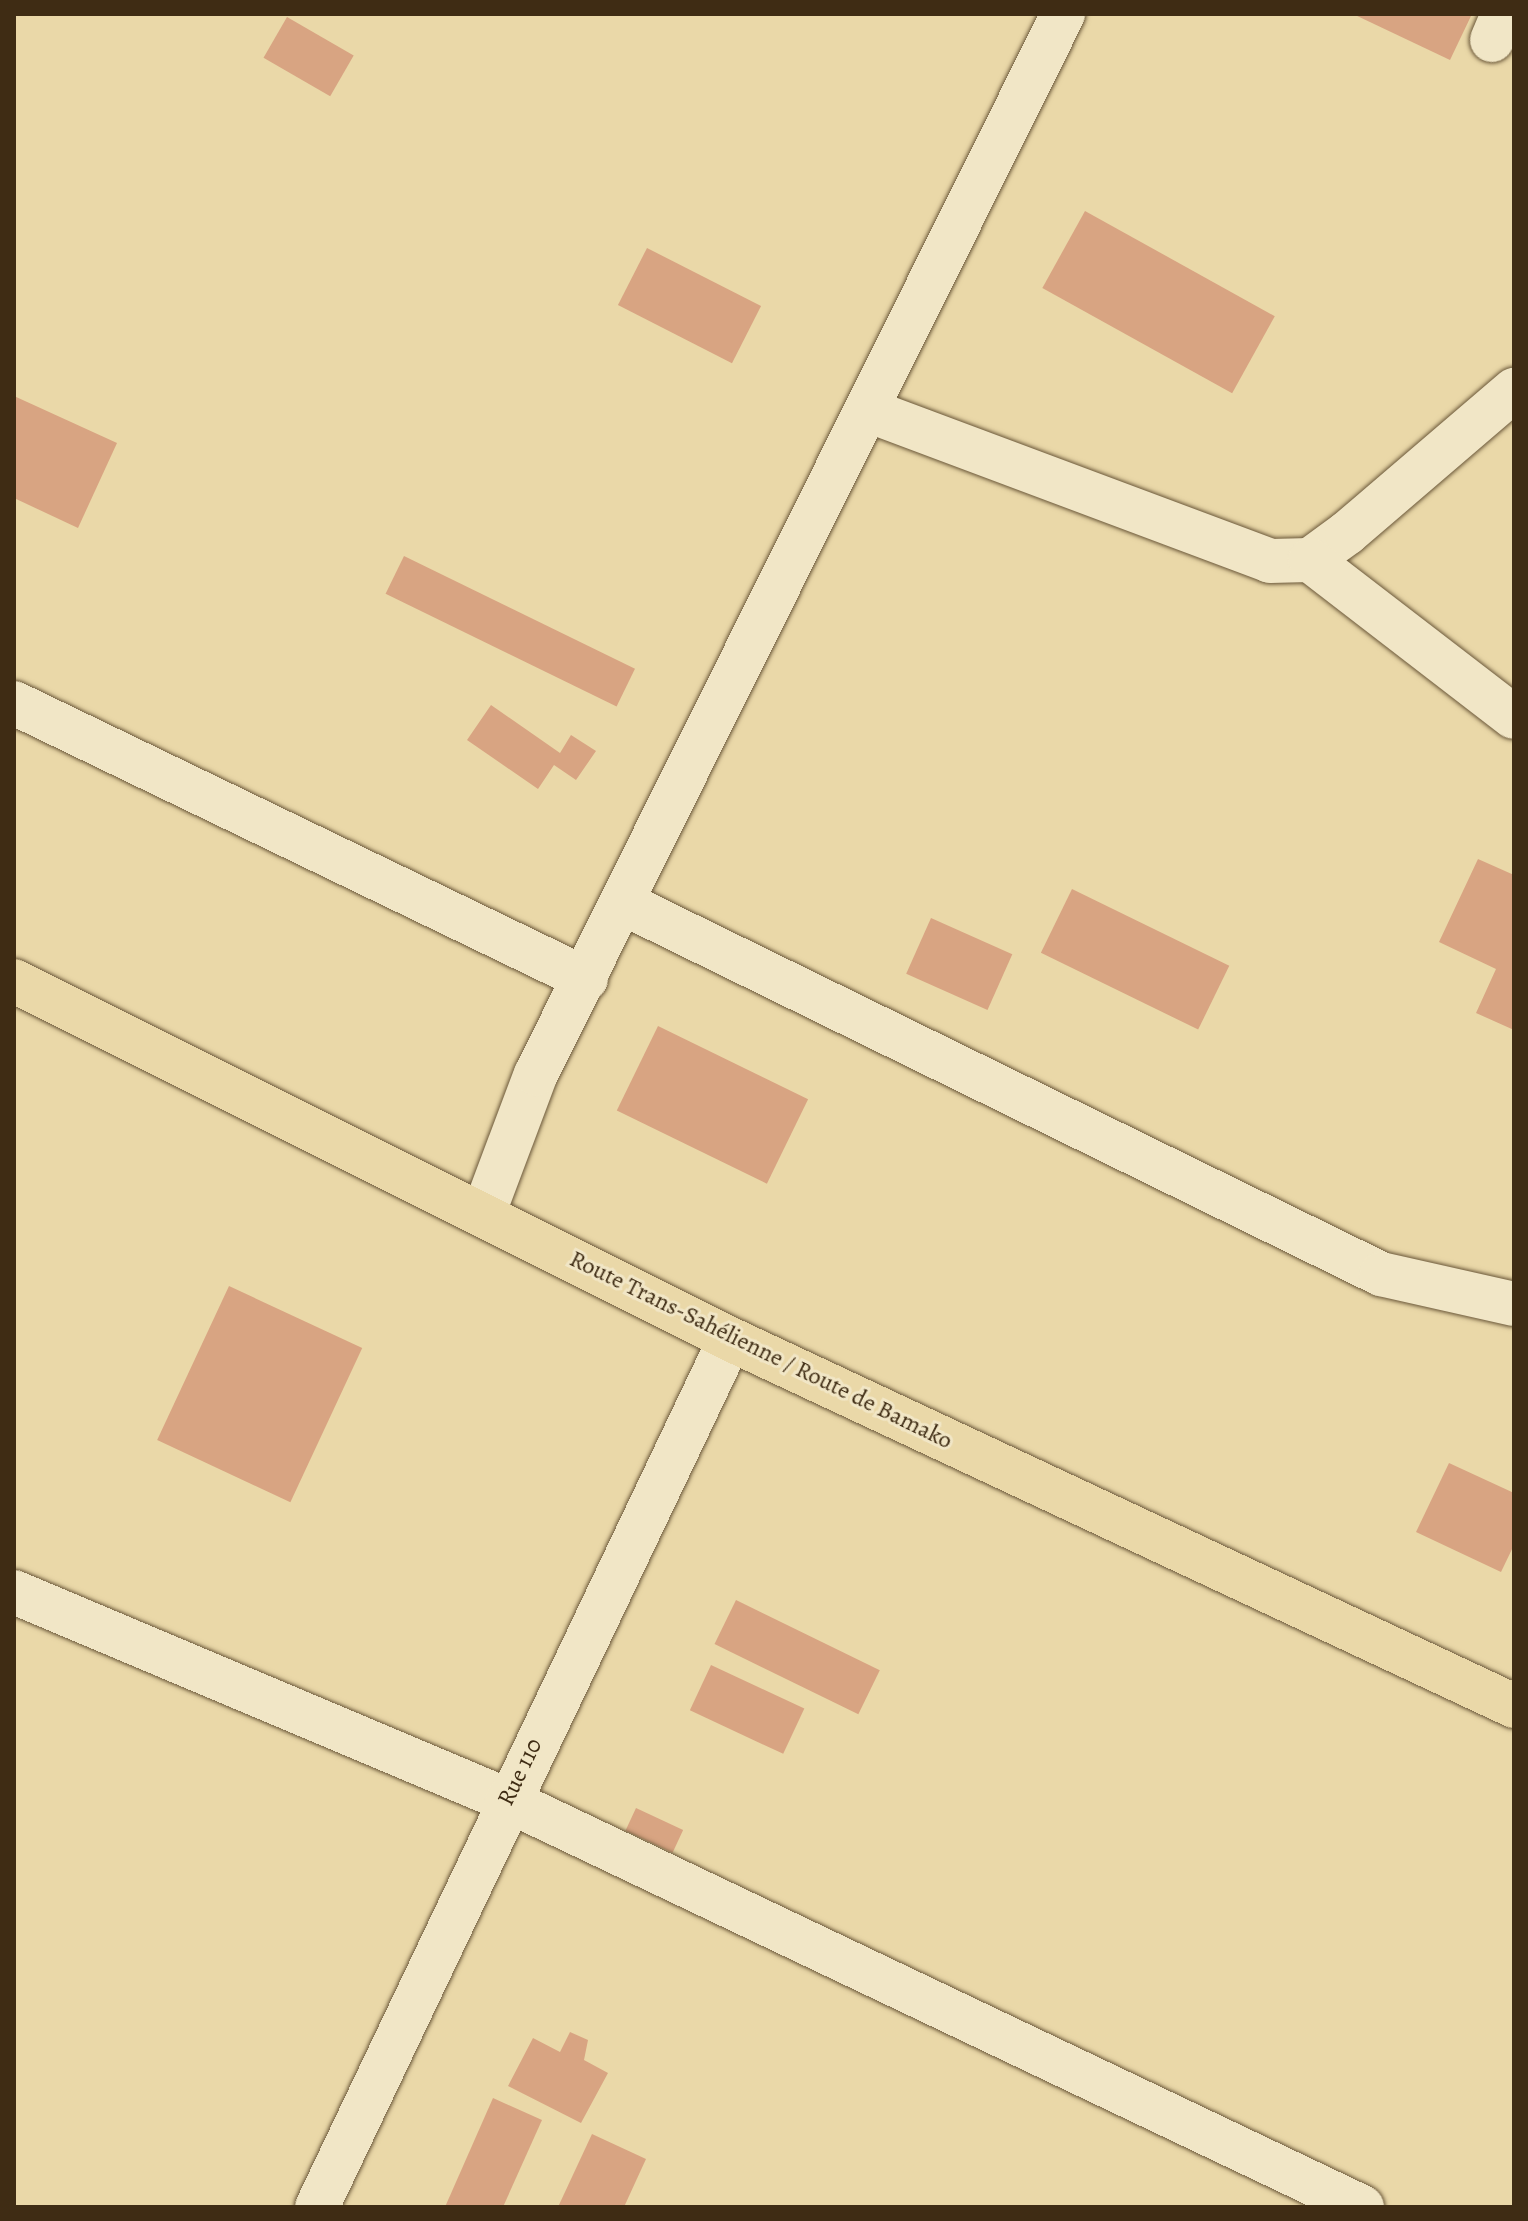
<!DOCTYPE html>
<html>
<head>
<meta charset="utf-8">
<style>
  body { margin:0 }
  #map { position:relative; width:1528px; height:2221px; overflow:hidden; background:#ead8a8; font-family:Alegreya,serif }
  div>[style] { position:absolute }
  .building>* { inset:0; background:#d8a482; transform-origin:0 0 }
  .roads { filter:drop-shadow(0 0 2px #6a5739) drop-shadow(0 0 2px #6a5739) }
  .minor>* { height:44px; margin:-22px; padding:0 22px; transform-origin:22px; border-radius:22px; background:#f1e6c6 }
  .highway>* { height:44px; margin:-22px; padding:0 22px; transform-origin:22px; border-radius:22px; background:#ead8a8 }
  span { translate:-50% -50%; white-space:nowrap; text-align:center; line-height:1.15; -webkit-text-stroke:6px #f1e6c6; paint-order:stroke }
  .street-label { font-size:24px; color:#3f2c14 }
  .frame { position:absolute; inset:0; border:16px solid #3f2c14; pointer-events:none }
</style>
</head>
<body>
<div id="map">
  <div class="building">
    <div style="clip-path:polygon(1353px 14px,1467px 14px,1471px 16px,1450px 60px)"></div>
    <div style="left:287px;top:17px;width:77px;height:47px;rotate:30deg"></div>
    <div style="left:1085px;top:211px;width:217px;height:88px;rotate:29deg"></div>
    <div style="left:647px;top:248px;width:128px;height:64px;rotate:27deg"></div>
    <div style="clip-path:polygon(14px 396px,117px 443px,78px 528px,14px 498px)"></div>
    <div style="left:404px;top:556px;width:257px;height:42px;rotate:26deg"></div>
    <div style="clip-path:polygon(491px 705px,560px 753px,571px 735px,596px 751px,576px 780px,554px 765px,538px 789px,467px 740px)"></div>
    <div style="clip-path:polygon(1478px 859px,1514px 875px,1514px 1030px,1476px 1013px,1496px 969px,1439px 942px)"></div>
    <div style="left:1072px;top:889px;width:175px;height:71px;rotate:26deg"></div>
    <div style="left:931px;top:918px;width:89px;height:61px;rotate:24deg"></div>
    <div style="left:658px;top:1026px;width:167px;height:94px;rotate:26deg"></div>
    <div style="left:229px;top:1286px;width:147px;height:170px;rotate:25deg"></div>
    <div style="clip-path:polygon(1449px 1463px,1514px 1493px,1514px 1545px,1501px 1572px,1416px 1532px)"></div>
    <div style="left:736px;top:1600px;width:160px;height:49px;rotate:26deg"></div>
    <div style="left:711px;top:1665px;width:103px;height:50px;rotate:25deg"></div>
    <div style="left:636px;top:1808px;width:52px;height:25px;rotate:25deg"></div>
    <div style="clip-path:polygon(570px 2032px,588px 2040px,584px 2060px,608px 2073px,581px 2123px,508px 2086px,533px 2038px,560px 2052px)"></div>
    <div style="clip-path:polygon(493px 2098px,542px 2120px,503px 2207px,445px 2207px)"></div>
    <div style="clip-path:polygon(592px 2134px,646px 2159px,624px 2207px,558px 2207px)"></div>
  </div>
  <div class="roads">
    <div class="minor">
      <div style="left:1492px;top:40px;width:28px;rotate:-67deg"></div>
      <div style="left:867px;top:410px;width:430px;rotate:20.5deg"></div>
      <div style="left:1270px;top:561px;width:40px;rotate:-1.4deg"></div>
      <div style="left:1310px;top:560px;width:46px;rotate:-36.1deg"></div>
      <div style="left:1347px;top:533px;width:220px;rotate:-40.6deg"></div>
      <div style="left:1310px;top:560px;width:257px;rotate:37.6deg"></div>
      <div style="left:14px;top:703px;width:635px;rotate:25.76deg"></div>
      <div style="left:625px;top:904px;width:842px;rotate:26.08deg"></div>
      <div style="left:1381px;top:1274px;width:136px;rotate:12.7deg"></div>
      <div style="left:484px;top:1212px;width:147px;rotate:-69.4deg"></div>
      <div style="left:536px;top:1074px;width:1184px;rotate:-63.56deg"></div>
      <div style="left:14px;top:1592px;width:535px;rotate:22.88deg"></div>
      <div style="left:507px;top:1800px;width:947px;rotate:25.46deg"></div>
      <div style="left:317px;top:2207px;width:961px;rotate:-64.55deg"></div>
    </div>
    <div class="highway">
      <div style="left:14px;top:981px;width:801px;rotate:26.57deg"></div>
      <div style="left:730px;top:1339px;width:866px;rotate:25.08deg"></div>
    </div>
  </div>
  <div class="street-label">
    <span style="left:761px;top:1350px;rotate:26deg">Route Trans-Sahélienne / Route de Bamako</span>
    <span style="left:520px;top:1772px;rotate:-64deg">Rue 110</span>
  </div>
  <div class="frame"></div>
</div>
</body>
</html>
